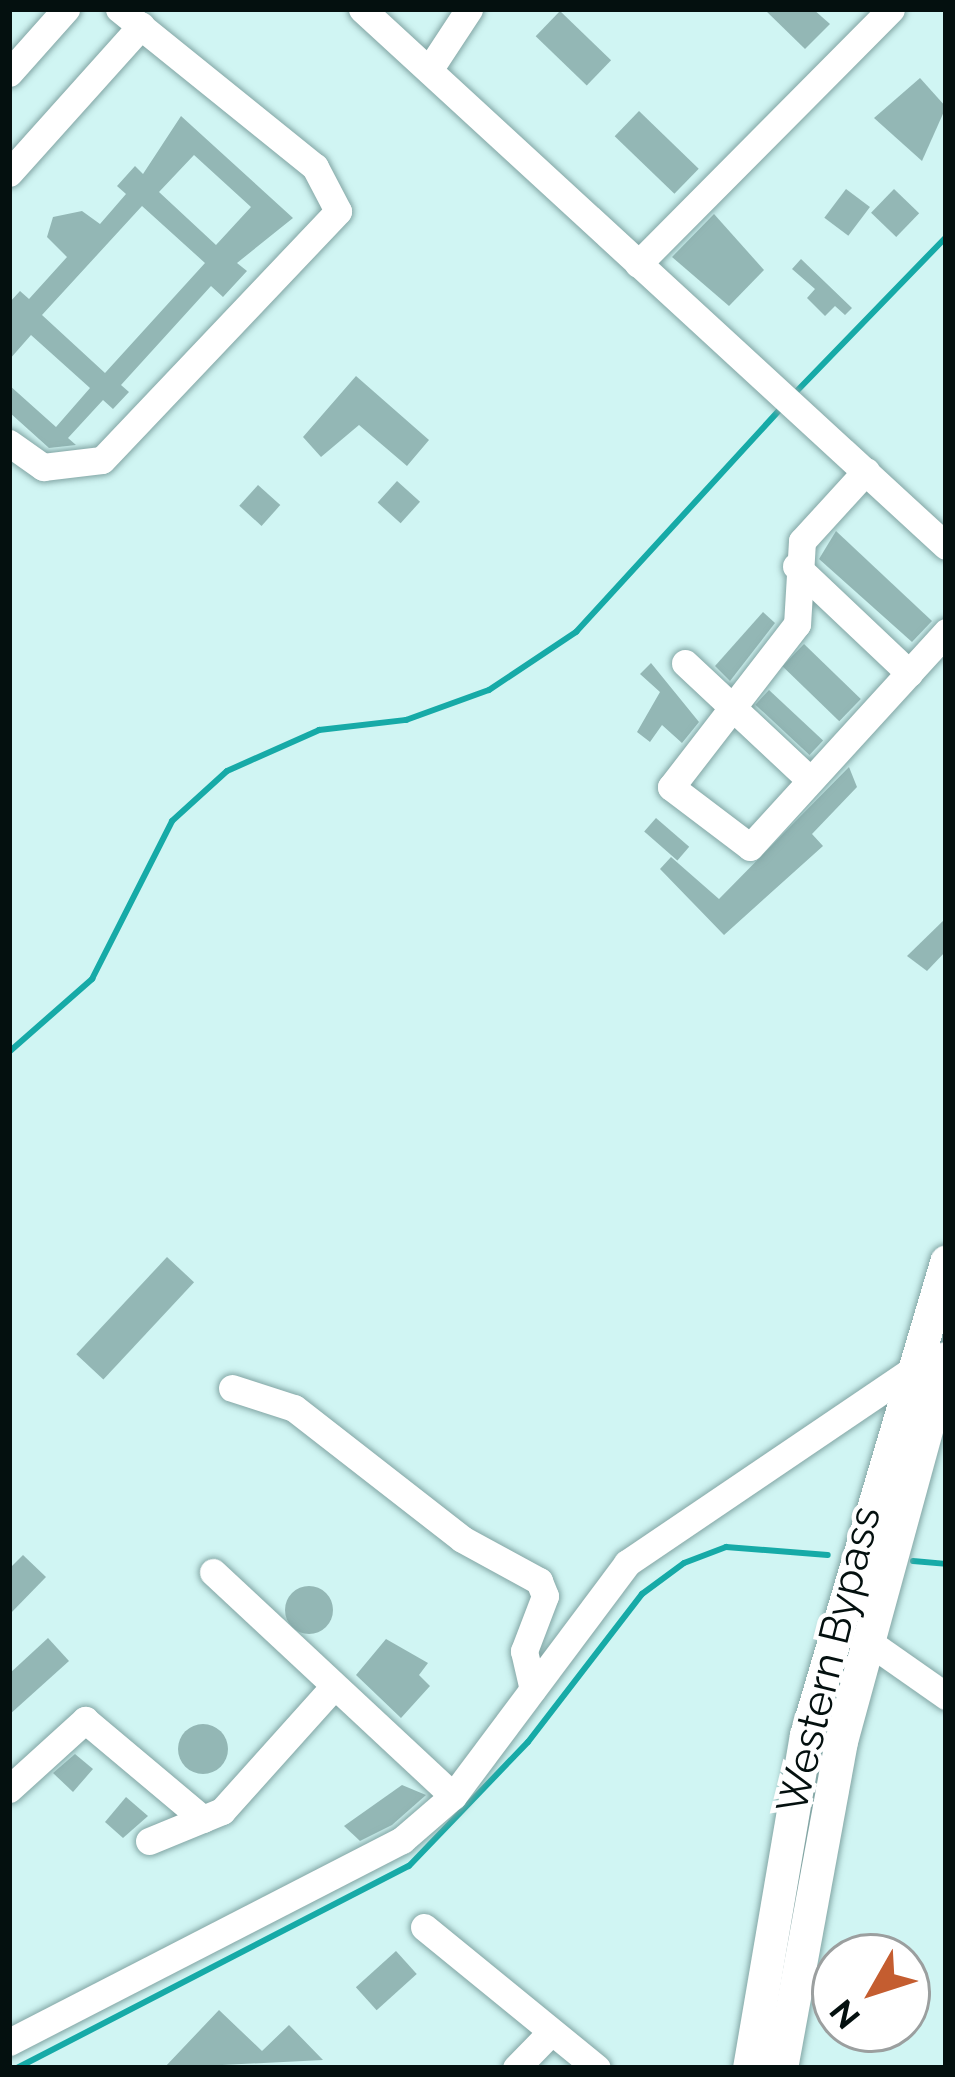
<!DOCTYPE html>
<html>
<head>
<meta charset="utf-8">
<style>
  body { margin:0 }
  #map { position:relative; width:955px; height:2077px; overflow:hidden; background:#d0f5f3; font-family:Raleway,sans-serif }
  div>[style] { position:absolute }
  .stream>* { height:6px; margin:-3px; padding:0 3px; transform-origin:3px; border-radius:3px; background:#16aaa7 }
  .building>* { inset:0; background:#93b7b5; transform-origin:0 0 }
  .round { border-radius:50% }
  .roads { filter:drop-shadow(0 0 3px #82a5a4) drop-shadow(0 0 3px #82a5a4) }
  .minor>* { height:27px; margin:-13.5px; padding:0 13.5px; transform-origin:13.5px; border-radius:13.5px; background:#fff }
  .major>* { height:33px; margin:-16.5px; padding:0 16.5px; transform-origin:16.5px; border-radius:16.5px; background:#fff }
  span { translate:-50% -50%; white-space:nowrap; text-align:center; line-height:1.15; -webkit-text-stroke:9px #fff; paint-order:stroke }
  .street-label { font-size:42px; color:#04100f }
  .frame { position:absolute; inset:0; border:12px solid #04100f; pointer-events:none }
  .north { position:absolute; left:811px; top:1933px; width:120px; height:120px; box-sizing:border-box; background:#fff; border:3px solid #9b9f9f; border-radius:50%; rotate:231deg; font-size:33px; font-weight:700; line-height:48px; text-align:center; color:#04100f }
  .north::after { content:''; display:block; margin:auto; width:42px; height:54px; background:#c45d30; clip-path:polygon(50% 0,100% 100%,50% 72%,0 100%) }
</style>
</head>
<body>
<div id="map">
  <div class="stream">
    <div style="left:794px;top:394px;width:219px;rotate:-45.9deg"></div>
    <div style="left:9px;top:1052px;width:111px;rotate:-41.3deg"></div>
    <div style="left:92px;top:979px;width:177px;rotate:-63.1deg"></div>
    <div style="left:172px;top:821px;width:74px;rotate:-42.3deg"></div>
    <div style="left:227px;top:771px;width:101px;rotate:-24deg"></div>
    <div style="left:319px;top:730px;width:88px;rotate:-6.6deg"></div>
    <div style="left:406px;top:720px;width:88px;rotate:-19.9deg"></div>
    <div style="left:489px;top:690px;width:105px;rotate:-33.7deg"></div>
    <div style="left:576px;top:632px;width:304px;rotate:-47.5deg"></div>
    <div style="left:913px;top:1561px;width:33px;rotate:5deg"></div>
    <div style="left:17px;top:2068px;width:441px;rotate:-27.3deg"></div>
    <div style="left:409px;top:1866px;width:172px;rotate:-46.2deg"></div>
    <div style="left:528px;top:1742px;width:187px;rotate:-52.4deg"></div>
    <div style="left:642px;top:1594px;width:52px;rotate:-36.4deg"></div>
    <div style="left:684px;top:1563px;width:45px;rotate:-20.9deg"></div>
    <div style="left:726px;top:1547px;width:102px;rotate:4.5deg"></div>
  </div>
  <div class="building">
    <div style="clip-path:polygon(764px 9px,813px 9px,830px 24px,805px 49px)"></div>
    <div style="left:560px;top:11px;width:71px;height:35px;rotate:44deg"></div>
    <div style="clip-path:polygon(920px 78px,946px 107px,922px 161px,874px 118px)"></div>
    <div style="left:639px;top:111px;width:83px;height:35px;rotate:44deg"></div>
    <div style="clip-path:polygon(evenodd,181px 116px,293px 218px,237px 263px,247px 271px,223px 297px,211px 286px,121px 385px,129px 392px,113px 409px,103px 400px,68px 438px,76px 445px,49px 448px,9px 412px,9px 385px,56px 427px,90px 388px,31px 335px,9px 360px,9px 303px,20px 291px,29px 299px,67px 257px,47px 237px,53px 217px,82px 211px,100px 224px,126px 194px,117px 186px,135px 166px,143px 174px,181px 116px,194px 155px,251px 207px,216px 245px,159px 192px,194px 155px,181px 116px,142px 206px,205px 263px,105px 373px,42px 315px,142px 206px)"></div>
    <div style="left:846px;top:189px;width:30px;height:36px;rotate:37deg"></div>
    <div style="left:894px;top:189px;width:35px;height:33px;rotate:44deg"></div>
    <div style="clip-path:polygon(714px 214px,764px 270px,729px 306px,672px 257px)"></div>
    <div style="clip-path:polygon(801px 259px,852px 308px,845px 315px,835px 306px,825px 316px,807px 298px,815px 289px,792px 269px)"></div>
    <div style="clip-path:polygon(356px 376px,429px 440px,407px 466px,359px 425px,321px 457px,303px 437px)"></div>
    <div style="left:397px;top:481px;width:31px;height:29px;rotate:42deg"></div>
    <div style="left:258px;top:485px;width:30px;height:28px;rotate:42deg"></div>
    <div style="clip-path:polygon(836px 531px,932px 621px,912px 642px,819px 559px)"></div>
    <div style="clip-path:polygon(763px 612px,775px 623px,730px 681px,715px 666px)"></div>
    <div style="left:804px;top:644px;width:79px;height:31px;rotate:44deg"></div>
    <div style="clip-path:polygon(651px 663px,699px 722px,682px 743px,662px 725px,650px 742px,637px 732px,660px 692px,640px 674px)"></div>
    <div style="left:769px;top:690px;width:74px;height:20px;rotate:43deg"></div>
    <div style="clip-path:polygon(849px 767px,857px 787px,812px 834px,823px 846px,724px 935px,660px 869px,671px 857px,719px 899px)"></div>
    <div style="left:656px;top:818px;width:44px;height:18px;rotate:41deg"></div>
    <div style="clip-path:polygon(946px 918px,946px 951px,927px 971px,907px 956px)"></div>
    <div style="left:167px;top:1257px;width:37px;height:133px;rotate:43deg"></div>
    <div style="clip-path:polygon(23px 1555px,46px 1577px,9px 1615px,9px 1569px)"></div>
    <div class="round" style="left:285px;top:1586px;width:48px;height:48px"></div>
    <div style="clip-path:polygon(48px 1638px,69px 1661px,9px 1715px,9px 1674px)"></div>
    <div style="clip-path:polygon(386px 1639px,428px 1663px,419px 1675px,430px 1686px,401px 1718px,356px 1675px)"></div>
    <div class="round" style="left:178px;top:1724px;width:50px;height:50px"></div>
    <div style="clip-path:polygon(75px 1754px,93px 1769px,73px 1792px,53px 1773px)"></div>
    <div style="clip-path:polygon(402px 1785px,426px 1795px,392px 1825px,360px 1841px,344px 1826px)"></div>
    <div style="clip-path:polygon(126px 1797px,148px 1816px,123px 1838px,105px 1822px)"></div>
    <div style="left:396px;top:1951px;width:31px;height:54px;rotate:48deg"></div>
    <div style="clip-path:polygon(219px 2010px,262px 2051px,289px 2025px,323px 2060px,164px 2068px)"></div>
  </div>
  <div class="roads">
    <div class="minor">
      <div style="left:362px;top:9px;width:793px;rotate:42.6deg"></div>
      <div style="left:429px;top:70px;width:73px;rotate:-56.7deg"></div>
      <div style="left:9px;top:73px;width:86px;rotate:-48.3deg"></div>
      <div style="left:9px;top:173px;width:198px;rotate:-48.1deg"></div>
      <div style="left:638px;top:264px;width:359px;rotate:-45.2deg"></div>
      <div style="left:9px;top:443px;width:42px;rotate:35.2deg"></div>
      <div style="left:43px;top:467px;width:59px;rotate:-6.8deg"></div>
      <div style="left:102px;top:460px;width:343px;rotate:-46.5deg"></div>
      <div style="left:338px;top:211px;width:50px;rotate:-117.6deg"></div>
      <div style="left:315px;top:167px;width:252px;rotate:-141.1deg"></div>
      <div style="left:866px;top:471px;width:95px;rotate:132.4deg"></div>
      <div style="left:802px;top:541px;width:83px;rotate:93.4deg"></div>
      <div style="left:797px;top:624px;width:206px;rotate:127.7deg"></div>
      <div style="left:671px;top:787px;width:99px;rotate:37.2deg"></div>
      <div style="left:750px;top:847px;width:291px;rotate:-47.6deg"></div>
      <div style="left:796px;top:566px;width:156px;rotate:43.4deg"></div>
      <div style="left:685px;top:663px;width:171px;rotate:43.1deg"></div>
      <div style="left:232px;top:1388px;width:65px;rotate:17.9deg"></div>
      <div style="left:294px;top:1408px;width:213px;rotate:37.9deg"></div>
      <div style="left:462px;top:1539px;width:88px;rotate:28.6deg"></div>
      <div style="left:539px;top:1581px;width:16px;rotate:68deg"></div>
      <div style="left:545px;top:1596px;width:59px;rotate:110.9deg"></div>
      <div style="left:524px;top:1651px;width:39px;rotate:77deg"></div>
      <div style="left:213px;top:1572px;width:328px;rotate:43deg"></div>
      <div style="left:866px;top:1640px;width:98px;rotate:35deg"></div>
      <div style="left:9px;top:1789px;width:103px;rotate:-42.2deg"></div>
      <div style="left:85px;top:1720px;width:154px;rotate:40deg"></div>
      <div style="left:149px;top:1841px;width:79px;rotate:-22.3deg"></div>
      <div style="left:222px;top:1811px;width:168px;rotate:-48.1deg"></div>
      <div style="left:424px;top:1927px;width:223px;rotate:39.2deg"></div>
      <div style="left:9px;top:2042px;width:442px;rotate:-27.2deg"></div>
      <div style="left:402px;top:1840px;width:67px;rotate:-40.8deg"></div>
      <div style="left:453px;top:1796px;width:291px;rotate:-53.2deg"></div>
      <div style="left:627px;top:1563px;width:339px;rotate:-34.1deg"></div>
      <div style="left:516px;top:2068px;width:49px;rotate:-45.8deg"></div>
    </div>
    <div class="major">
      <div style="left:749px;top:2068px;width:338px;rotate:-80.3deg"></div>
      <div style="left:806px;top:1735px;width:494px;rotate:-73.5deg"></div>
      <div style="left:781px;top:2068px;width:332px;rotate:-79.6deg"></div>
      <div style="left:841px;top:1741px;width:397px;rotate:-74.7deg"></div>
    </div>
  </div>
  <div class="street-label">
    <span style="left:829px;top:1660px;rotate:-76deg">Western Bypass</span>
  </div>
  <div class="frame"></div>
  <div class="north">N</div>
</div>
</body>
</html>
